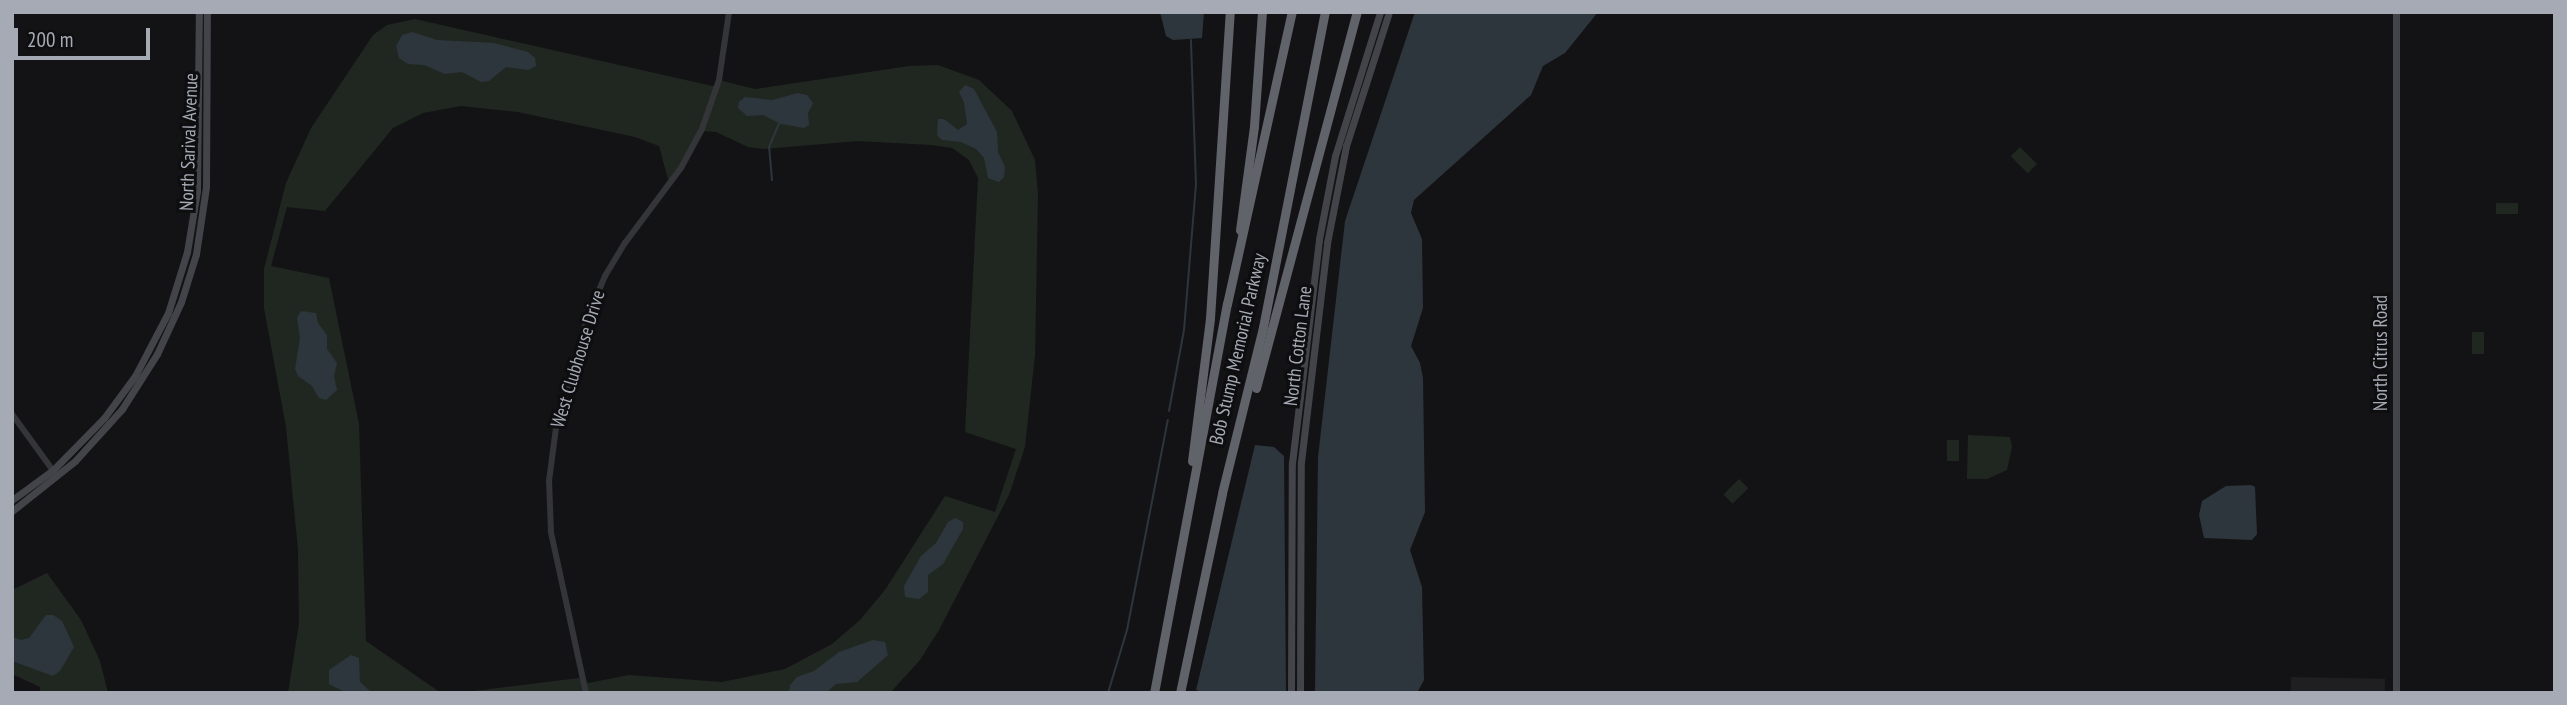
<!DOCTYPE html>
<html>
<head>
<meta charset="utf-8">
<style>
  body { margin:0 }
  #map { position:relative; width:2567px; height:705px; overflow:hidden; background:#131315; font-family:"PT Sans Narrow",sans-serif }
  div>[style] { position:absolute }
  .built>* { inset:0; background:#1f1f22; transform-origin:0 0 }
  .green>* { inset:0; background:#202720; transform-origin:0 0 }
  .water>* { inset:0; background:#2d363c }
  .stream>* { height:2px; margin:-1px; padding:0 1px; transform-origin:1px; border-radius:1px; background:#2d363c }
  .tertiary>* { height:6px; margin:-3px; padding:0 3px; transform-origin:3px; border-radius:3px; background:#343539 }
  .secondary>* { height:7px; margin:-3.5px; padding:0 3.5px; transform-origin:3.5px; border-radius:3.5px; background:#434449 }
  .motorway>* { height:9px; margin:-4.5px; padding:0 4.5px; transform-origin:4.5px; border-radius:4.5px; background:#61636a }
  span { translate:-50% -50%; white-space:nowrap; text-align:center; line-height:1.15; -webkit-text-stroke:6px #0e0e10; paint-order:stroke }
  .street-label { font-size:19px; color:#a6aab4 }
  .frame { position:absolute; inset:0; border:14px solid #a6aab4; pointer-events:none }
  .scale { position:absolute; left:14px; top:28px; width:136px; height:32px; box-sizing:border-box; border:4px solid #a6aab4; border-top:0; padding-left:9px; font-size:21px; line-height:24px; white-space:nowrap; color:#a6aab4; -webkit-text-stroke:5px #0e0e10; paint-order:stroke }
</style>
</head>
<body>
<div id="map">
  <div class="built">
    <div style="left:2291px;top:677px;width:94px;height:16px;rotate:1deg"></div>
  </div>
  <div class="green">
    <div style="clip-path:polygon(415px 19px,717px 87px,719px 80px,755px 89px,909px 66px,938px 65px,979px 80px,1012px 111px,1035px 160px,1038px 195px,1035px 355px,1025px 447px,1009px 495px,939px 630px,920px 660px,890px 693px,458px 693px,579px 678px,588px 683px,629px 675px,722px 682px,785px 669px,832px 644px,860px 620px,885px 590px,945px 496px,995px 512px,1016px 449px,965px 432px,978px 178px,969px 160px,952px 148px,931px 145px,858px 141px,764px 149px,748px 147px,716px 132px,701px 131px,671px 181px,668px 179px,659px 146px,635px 137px,518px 112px,461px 106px,423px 113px,393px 128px,325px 211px,287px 207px,271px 266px,329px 278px,359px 424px,366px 641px,441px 693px,288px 693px,299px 623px,298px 550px,286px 427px,264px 308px,264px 269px,286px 183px,311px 128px,373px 35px,387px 25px)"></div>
    <div style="left:2020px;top:147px;width:24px;height:13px;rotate:45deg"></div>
    <div style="left:2496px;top:203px;width:22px;height:11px"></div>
    <div style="left:2472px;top:332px;width:12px;height:22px"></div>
    <div style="clip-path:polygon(1968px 435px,2010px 437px,2012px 447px,2007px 470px,1987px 479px,1967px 479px)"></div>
    <div style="left:1947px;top:440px;width:12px;height:21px"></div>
    <div style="left:1739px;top:479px;width:13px;height:22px;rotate:45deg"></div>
    <div style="clip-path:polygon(47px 573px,81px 620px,100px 661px,108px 693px,40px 693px,40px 687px,12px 674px,12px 590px)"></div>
  </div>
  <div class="water">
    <div style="clip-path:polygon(1160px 12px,1204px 12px,1202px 38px,1173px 40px,1166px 36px)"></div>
    <div style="clip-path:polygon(1415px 12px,1598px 12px,1565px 53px,1543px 66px,1531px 95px,1414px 200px,1411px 213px,1422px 239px,1423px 308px,1411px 346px,1420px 363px,1423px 378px,1425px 512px,1410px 550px,1422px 587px,1424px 680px,1417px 693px,1315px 691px,1318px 457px,1345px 221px)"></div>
    <div style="clip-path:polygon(412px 32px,437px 40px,494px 43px,528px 52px,535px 58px,536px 66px,528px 70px,506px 67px,489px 81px,481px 82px,462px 72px,445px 74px,424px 65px,408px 64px,399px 58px,396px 46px,402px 35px)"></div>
    <div style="clip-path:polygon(965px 85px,974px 89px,997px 132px,998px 152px,1005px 167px,1004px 177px,999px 182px,988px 178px,984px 158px,976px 149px,961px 142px,942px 140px,937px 135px,938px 119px,944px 119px,958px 130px,967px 124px,964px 102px,959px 92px)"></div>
    <div style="clip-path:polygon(798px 93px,807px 95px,813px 103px,808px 113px,809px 125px,804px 128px,781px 124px,763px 115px,747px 116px,738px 108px,739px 102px,745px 97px,772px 100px)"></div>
    <div style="clip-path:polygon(301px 311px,316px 313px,318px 323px,327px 335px,327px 349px,337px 363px,334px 376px,337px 390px,326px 400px,319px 398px,312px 386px,298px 376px,295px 369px,300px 338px,297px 318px)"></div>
    <div style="clip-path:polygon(1255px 445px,1274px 447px,1284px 456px,1286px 693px,1207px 693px,1196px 690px)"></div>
    <div style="clip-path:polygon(2251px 485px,2255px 487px,2257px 534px,2252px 540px,2204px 538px,2199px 515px,2202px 501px,2226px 486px)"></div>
    <div style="clip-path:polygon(955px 518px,963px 522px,963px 529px,943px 564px,928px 575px,928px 592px,919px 599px,905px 597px,904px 586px,921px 556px,936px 543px,948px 522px)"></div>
    <div style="clip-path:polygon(46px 615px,53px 615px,62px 621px,74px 647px,60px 671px,53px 676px,12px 661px,12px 637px,21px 640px,29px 638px)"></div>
    <div style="clip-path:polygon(873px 640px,885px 642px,888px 655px,857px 682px,836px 684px,826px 693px,789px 693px,790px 685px,797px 677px,814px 671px,839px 652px)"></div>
    <div style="clip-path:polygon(351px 655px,359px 658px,360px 682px,372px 693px,347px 693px,329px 684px,329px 670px)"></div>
  </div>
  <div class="stream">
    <div style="left:772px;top:180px;width:33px;rotate:-95deg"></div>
    <div style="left:769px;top:147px;width:26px;rotate:-67deg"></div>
    <div style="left:1169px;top:411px;width:82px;rotate:-79.5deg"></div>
    <div style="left:1184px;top:330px;width:145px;rotate:-85.3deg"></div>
    <div style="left:1196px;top:185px;width:145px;rotate:-92deg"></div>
    <div style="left:1108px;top:693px;width:66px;rotate:-73.2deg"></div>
    <div style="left:1127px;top:630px;width:214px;rotate:-79deg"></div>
  </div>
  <div class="tertiary">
    <div style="left:12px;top:414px;width:72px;rotate:54.1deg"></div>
    <div style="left:586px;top:693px;width:165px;rotate:-102.3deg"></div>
    <div style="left:551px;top:532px;width:51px;rotate:-92.2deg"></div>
    <div style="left:549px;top:481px;width:53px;rotate:-82.5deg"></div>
    <div style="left:556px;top:428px;width:113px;rotate:-74.1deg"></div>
    <div style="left:587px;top:319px;width:47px;rotate:-67.3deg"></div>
    <div style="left:605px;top:276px;width:39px;rotate:-59deg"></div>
    <div style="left:625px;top:243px;width:94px;rotate:-53.3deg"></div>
    <div style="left:681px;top:168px;width:44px;rotate:-61.7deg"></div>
    <div style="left:702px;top:129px;width:52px;rotate:-70.9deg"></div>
    <div style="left:719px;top:80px;width:69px;rotate:-81.6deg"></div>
  </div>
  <div class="secondary">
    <div style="left:12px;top:500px;width:51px;rotate:-36.2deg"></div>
    <div style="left:53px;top:470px;width:73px;rotate:-45.6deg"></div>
    <div style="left:104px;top:418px;width:52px;rotate:-53.6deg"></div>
    <div style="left:135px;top:376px;width:71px;rotate:-62.4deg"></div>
    <div style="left:168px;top:313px;width:64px;rotate:-72.7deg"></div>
    <div style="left:187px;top:252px;width:62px;rotate:-80.7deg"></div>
    <div style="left:197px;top:191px;width:179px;rotate:-89.4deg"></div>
    <div style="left:12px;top:511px;width:80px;rotate:-38.4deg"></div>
    <div style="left:75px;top:461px;width:70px;rotate:-47.9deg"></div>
    <div style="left:122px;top:409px;width:65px;rotate:-57.5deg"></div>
    <div style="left:157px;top:354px;width:57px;rotate:-65.2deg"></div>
    <div style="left:181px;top:302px;width:50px;rotate:-72.6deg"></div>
    <div style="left:196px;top:254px;width:68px;rotate:-81.5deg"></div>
    <div style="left:206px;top:187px;width:175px;rotate:-89.7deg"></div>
    <div style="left:1291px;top:693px;width:230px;rotate:-89.8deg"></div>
    <div style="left:1292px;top:463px;width:226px;rotate:-83.1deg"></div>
    <div style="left:1319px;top:239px;width:85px;rotate:-79.1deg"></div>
    <div style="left:1335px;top:156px;width:151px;rotate:-72.6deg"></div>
    <div style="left:1300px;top:693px;width:231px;rotate:-89.8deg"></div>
    <div style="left:1301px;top:462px;width:221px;rotate:-83.2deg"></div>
    <div style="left:1327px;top:243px;width:99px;rotate:-78.9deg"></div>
    <div style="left:1346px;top:146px;width:141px;rotate:-72.2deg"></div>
    <div style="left:2396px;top:693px;width:681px;rotate:-90deg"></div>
  </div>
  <div class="motorway">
    <div style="left:1240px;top:230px;width:105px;rotate:-82.3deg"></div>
    <div style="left:1254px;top:126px;width:114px;rotate:-86deg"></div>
    <div style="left:1256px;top:388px;width:389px;rotate:-75deg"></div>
    <div style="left:1192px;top:461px;width:144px;rotate:-82.8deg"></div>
    <div style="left:1210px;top:318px;width:307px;rotate:-86.3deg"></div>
    <div style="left:1154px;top:693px;width:396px;rotate:-79.4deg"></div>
    <div style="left:1227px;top:304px;width:299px;rotate:-77.5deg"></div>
    <div style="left:1180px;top:693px;width:204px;rotate:-78.1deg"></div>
    <div style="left:1222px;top:493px;width:171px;rotate:-76.1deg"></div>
    <div style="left:1263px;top:327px;width:321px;rotate:-78.9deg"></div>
  </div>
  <div class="street-label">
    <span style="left:189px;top:142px;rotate:-88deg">North Sarival Avenue</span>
    <span style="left:1298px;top:346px;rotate:-83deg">North Cotton Lane</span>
    <span style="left:1238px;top:349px;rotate:-77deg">Bob Stump Memorial Parkway</span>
    <span style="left:2381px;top:353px;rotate:-90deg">North Citrus Road</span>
    <span style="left:578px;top:359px;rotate:-73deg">West Clubhouse Drive</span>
  </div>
  <div class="frame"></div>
  <div class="scale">200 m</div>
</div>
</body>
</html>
